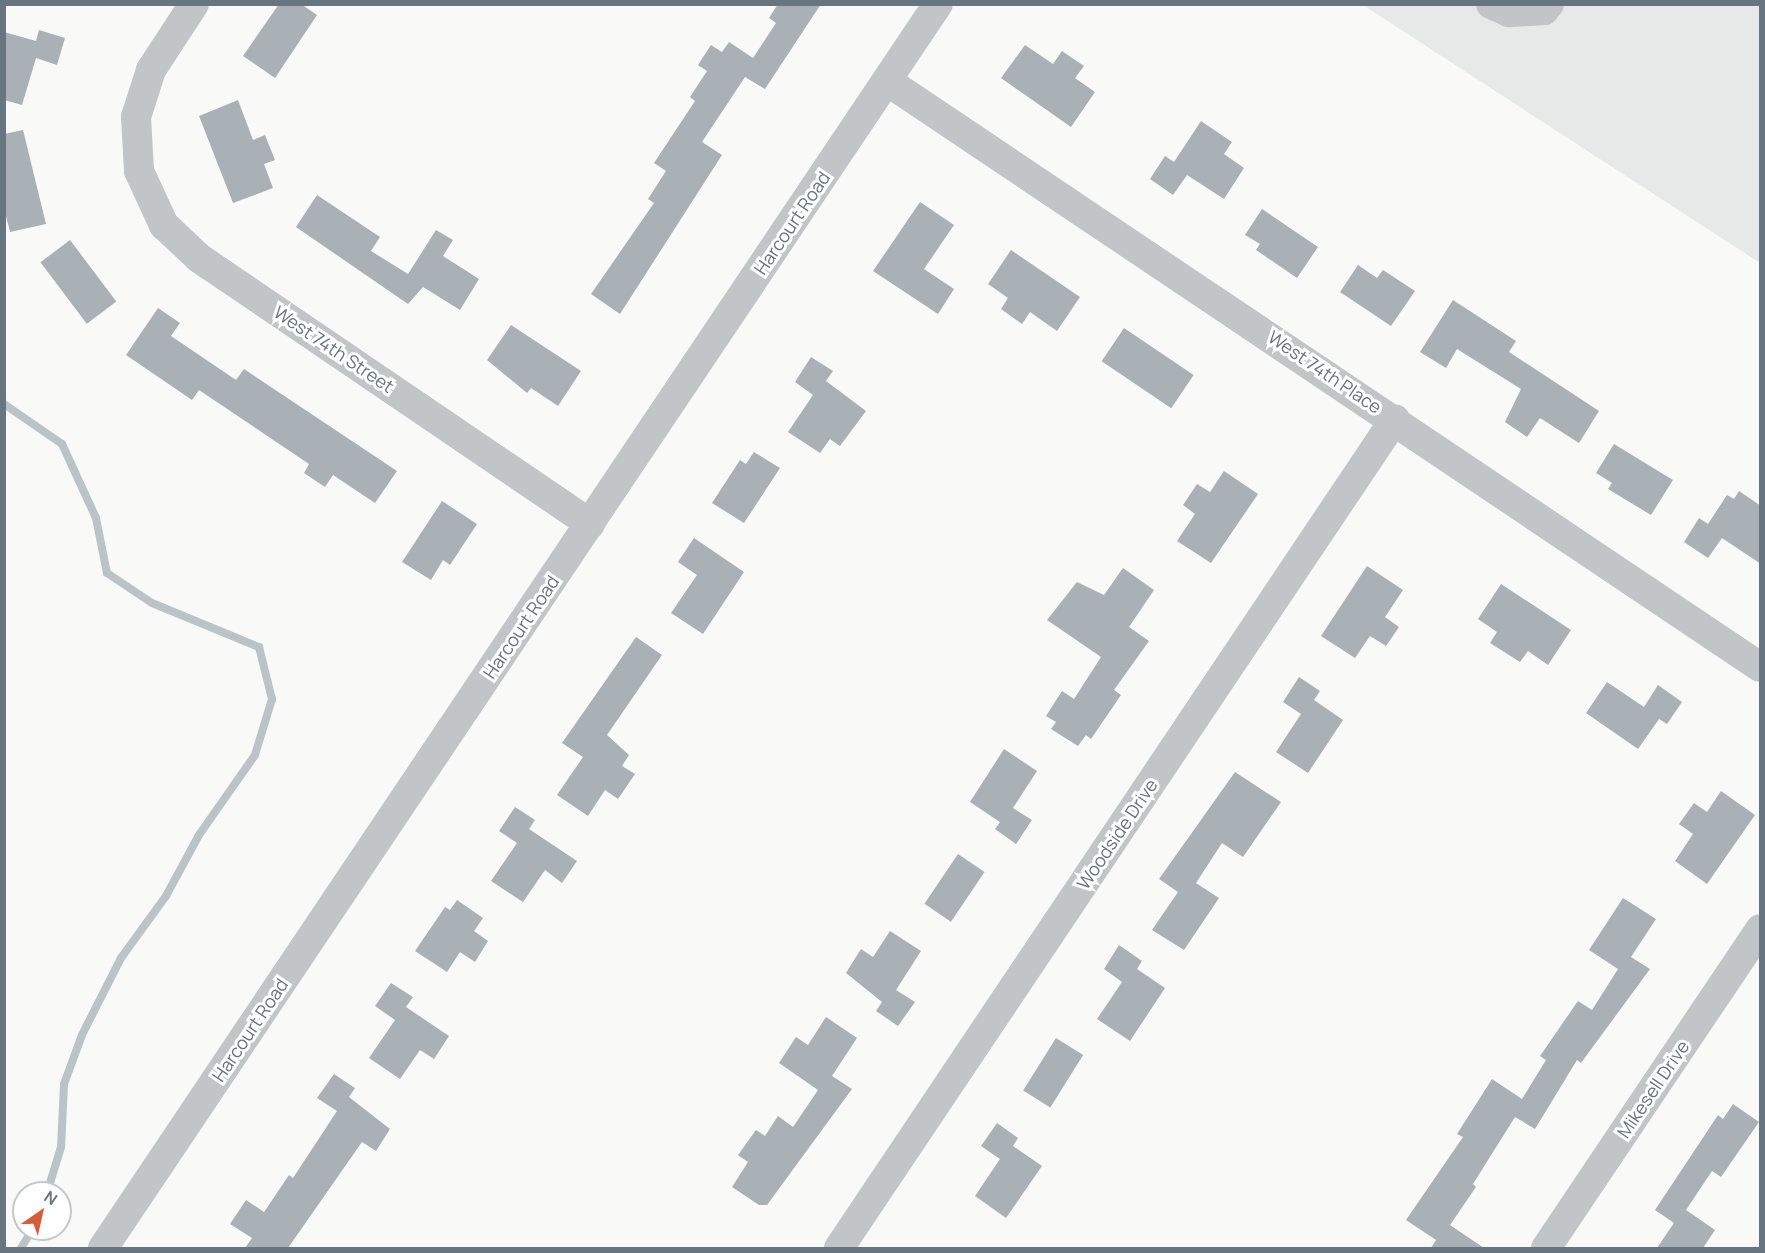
<!DOCTYPE html>
<html>
<head>
<meta charset="utf-8">
<style>
  body { margin:0 }
  #map { position:relative; width:1765px; height:1253px; overflow:hidden; background:#f9f9f7; font-family:Manrope,sans-serif }
  div>[style] { position:absolute }
  .built>* { inset:0; background:#e7e8e8 }
  .stream>* { height:8px; margin:-4px; padding:0 4px; transform-origin:4px; border-radius:4px; background:#bac4c8 }
  .building>* { inset:0; background:#a9b0b6; transform-origin:0 0 }
  .minor>* { height:30px; margin:-15px; padding:0 15px; transform-origin:15px; border-radius:15px; background:#c1c5c8 }
  span { translate:-50% -50%; white-space:nowrap; text-align:center; line-height:1.15; -webkit-text-stroke:6px #fff; paint-order:stroke }
  .street-label { font-size:18px; color:#667580 }
  .frame { position:absolute; inset:0; border:6px solid #667580; pointer-events:none }
  .north { position:absolute; left:12px; top:1181px; width:60px; height:60px; box-sizing:border-box; background:#fff; border:2px solid #c2c8cc; border-radius:50%; rotate:34deg; font-size:16px; font-weight:700; line-height:24px; text-align:center; color:#667580 }
  .north::after { content:''; display:block; margin:auto; width:21px; height:27px; background:#d65d3b; clip-path:polygon(50% 0,100% 100%,50% 72%,0 100%) }
</style>
</head>
<body>
<div id="map">
  <div class="built">
    <div style="clip-path:polygon(1363px 5px,1760px 5px,1760px 263px)"></div>
  </div>
  <div class="stream">
    <div style="left:4px;top:404px;width:70px;rotate:34.6deg"></div>
    <div style="left:62px;top:444px;width:81px;rotate:65.3deg"></div>
    <div style="left:96px;top:518px;width:56px;rotate:78.7deg"></div>
    <div style="left:107px;top:573px;width:54px;rotate:33.7deg"></div>
    <div style="left:152px;top:603px;width:116px;rotate:22.4deg"></div>
    <div style="left:259px;top:647px;width:54px;rotate:76deg"></div>
    <div style="left:272px;top:699px;width:59px;rotate:106.9deg"></div>
    <div style="left:255px;top:755px;width:98px;rotate:125deg"></div>
    <div style="left:199px;top:835px;width:69px;rotate:118.4deg"></div>
    <div style="left:166px;top:896px;width:77px;rotate:126deg"></div>
    <div style="left:121px;top:958px;width:86px;rotate:116.9deg"></div>
    <div style="left:82px;top:1035px;width:52px;rotate:110.2deg"></div>
    <div style="left:64px;top:1084px;width:63px;rotate:92.7deg"></div>
    <div style="left:61px;top:1147px;width:48px;rotate:106.9deg"></div>
    <div style="left:21px;top:1248px;width:22px;rotate:-58deg"></div>
  </div>
  <div class="building">
    <div style="clip-path:polygon(279px 4px,301px 4px,317px 15px,275px 78px,243px 56px)"></div>
    <div style="clip-path:polygon(778px 4px,821px 4px,765px 89px,745px 77px,702px 142px,722px 155px,620px 314px,591px 294px,654px 203px,648px 199px,666px 171px,654px 163px,695px 101px,690px 97px,707px 71px,698px 65px,711px 45px,722px 52px,729px 42px,753px 58px,776px 23px,769px 18px)"></div>
    <div style="clip-path:polygon(39px 30px,65px 38px,57px 65px,36px 58px,22px 105px,4px 100px,4px 32px,36px 41px)"></div>
    <div style="clip-path:polygon(1025px 45px,1053px 64px,1062px 51px,1084px 66px,1075px 78px,1095px 92px,1071px 127px,1001px 78px)"></div>
    <div style="clip-path:polygon(238px 100px,253px 140px,265px 135px,275px 160px,264px 164px,273px 188px,233px 203px,199px 116px)"></div>
    <div style="clip-path:polygon(1201px 121px,1232px 142px,1224px 154px,1244px 168px,1224px 199px,1187px 175px,1173px 195px,1150px 179px,1165px 156px,1174px 162px)"></div>
    <div style="clip-path:polygon(23px 130px,46px 224px,10px 232px,4px 208px,4px 134px)"></div>
    <div style="clip-path:polygon(317px 195px,380px 237px,371px 251px,408px 274px,436px 230px,453px 240px,443px 256px,479px 279px,460px 310px,423px 287px,408px 304px,296px 227px)"></div>
    <div style="clip-path:polygon(920px 202px,954px 225px,924px 269px,954px 289px,938px 314px,873px 271px)"></div>
    <div style="clip-path:polygon(1262px 209px,1318px 247px,1297px 278px,1256px 250px,1260px 244px,1245px 235px)"></div>
    <div style="left:70px;top:240px;width:77px;height:37px;rotate:53deg"></div>
    <div style="clip-path:polygon(1011px 250px,1080px 297px,1057px 331px,1030px 312px,1022px 324px,1001px 309px,1008px 298px,988px 284px)"></div>
    <div style="clip-path:polygon(1358px 265px,1377px 278px,1383px 270px,1415px 291px,1391px 326px,1340px 292px)"></div>
    <div style="clip-path:polygon(1453px 300px,1516px 341px,1509px 352px,1599px 411px,1579px 443px,1540px 418px,1527px 437px,1505px 422px,1521px 389px,1457px 349px,1446px 368px,1420px 352px)"></div>
    <div style="clip-path:polygon(158px 308px,180px 323px,171px 336px,236px 380px,244px 369px,397px 471px,375px 503px,333px 475px,325px 487px,304px 473px,309px 464px,199px 390px,192px 400px,126px 355px)"></div>
    <div style="clip-path:polygon(511px 325px,581px 371px,558px 406px,531px 388px,527px 393px,487px 360px)"></div>
    <div style="left:1124px;top:328px;width:84px;height:40px;rotate:34deg"></div>
    <div style="clip-path:polygon(811px 357px,833px 371px,826px 381px,866px 411px,840px 446px,830px 439px,820px 453px,788px 432px,813px 395px,795px 382px)"></div>
    <div style="clip-path:polygon(1614px 444px,1673px 480px,1651px 515px,1608px 489px,1612px 483px,1596px 473px)"></div>
    <div style="clip-path:polygon(754px 452px,780px 468px,744px 523px,712px 503px,740px 460px,746px 464px)"></div>
    <div style="clip-path:polygon(1224px 471px,1258px 494px,1211px 563px,1177px 541px,1195px 514px,1183px 505px,1197px 484px,1210px 492px)"></div>
    <div style="clip-path:polygon(1739px 491px,1761px 506px,1761px 564px,1722px 538px,1708px 558px,1684px 542px,1699px 518px,1708px 524px,1727px 495px,1734px 499px)"></div>
    <div style="clip-path:polygon(442px 501px,477px 524px,450px 565px,443px 560px,431px 580px,402px 562px)"></div>
    <div style="clip-path:polygon(694px 538px,744px 572px,703px 634px,671px 613px,697px 575px,678px 562px)"></div>
    <div style="clip-path:polygon(1367px 566px,1403px 590px,1385px 617px,1399px 627px,1386px 646px,1370px 636px,1355px 658px,1321px 636px)"></div>
    <div style="clip-path:polygon(1123px 568px,1154px 590px,1129px 627px,1149px 641px,1114px 690px,1121px 695px,1091px 739px,1086px 735px,1078px 746px,1051px 729px,1056px 722px,1046px 716px,1062px 691px,1074px 699px,1101px 657px,1047px 620px,1077px 582px,1104px 595px)"></div>
    <div style="clip-path:polygon(1501px 584px,1571px 630px,1548px 665px,1528px 651px,1520px 662px,1490px 643px,1497px 632px,1478px 619px)"></div>
    <div style="clip-path:polygon(636px 637px,662px 655px,607px 735px,629px 755px,622px 766px,635px 774px,618px 799px,605px 790px,588px 816px,557px 795px,583px 757px,562px 743px)"></div>
    <div style="clip-path:polygon(1299px 677px,1320px 691px,1314px 700px,1343px 720px,1308px 773px,1276px 752px,1301px 714px,1283px 702px)"></div>
    <div style="clip-path:polygon(1607px 682px,1644px 707px,1658px 685px,1682px 702px,1667px 724px,1659px 719px,1638px 749px,1586px 713px)"></div>
    <div style="clip-path:polygon(1004px 749px,1037px 771px,1013px 808px,1032px 820px,1016px 844px,995px 829px,1000px 822px,970px 802px)"></div>
    <div style="clip-path:polygon(1235px 772px,1281px 802px,1243px 857px,1222px 843px,1196px 883px,1219px 898px,1184px 950px,1152px 930px,1178px 892px,1159px 879px)"></div>
    <div style="clip-path:polygon(1721px 791px,1755px 815px,1707px 884px,1675px 861px,1693px 834px,1679px 824px,1694px 803px,1707px 812px)"></div>
    <div style="clip-path:polygon(515px 807px,535px 820px,529px 829px,577px 861px,562px 883px,545px 870px,523px 902px,491px 881px,517px 843px,499px 831px)"></div>
    <div style="left:958px;top:854px;width:32px;height:60px;rotate:34deg"></div>
    <div style="clip-path:polygon(1623px 898px,1656px 919px,1631px 957px,1650px 969px,1581px 1063px,1577px 1060px,1535px 1129px,1515px 1117px,1473px 1184px,1476px 1187px,1450px 1225px,1484px 1248px,1431px 1248px,1436px 1240px,1406px 1220px,1463px 1137px,1457px 1134px,1492px 1079px,1522px 1099px,1546px 1060px,1540px 1056px,1578px 1001px,1592px 1010px,1618px 969px,1589px 950px)"></div>
    <div style="clip-path:polygon(457px 900px,483px 918px,474px 931px,488px 941px,475px 962px,460px 952px,447px 972px,415px 951px,445px 907px,450px 910px)"></div>
    <div style="clip-path:polygon(890px 931px,921px 951px,896px 990px,915px 1002px,898px 1026px,876px 1011px,882px 1002px,846px 973px,861px 949px,873px 957px)"></div>
    <div style="clip-path:polygon(1119px 945px,1142px 961px,1137px 969px,1165px 988px,1130px 1041px,1097px 1019px,1122px 982px,1104px 969px)"></div>
    <div style="clip-path:polygon(391px 983px,413px 997px,406px 1007px,449px 1036px,434px 1059px,420px 1050px,400px 1079px,369px 1058px,395px 1020px,375px 1006px)"></div>
    <div style="clip-path:polygon(826px 1017px,857px 1038px,832px 1076px,852px 1089px,767px 1205px,759px 1205px,732px 1187px,748px 1162px,738px 1155px,756px 1130px,765px 1136px,778px 1116px,793px 1127px,818px 1090px,779px 1063px,796px 1037px,808px 1045px)"></div>
    <div style="left:1056px;top:1038px;width:32px;height:62px;rotate:32deg"></div>
    <div style="clip-path:polygon(334px 1074px,355px 1088px,349px 1097px,390px 1129px,376px 1151px,362px 1142px,288px 1248px,245px 1248px,252px 1238px,230px 1224px,246px 1200px,264px 1212px,289px 1175px,293px 1178px,337px 1111px,317px 1098px)"></div>
    <div style="clip-path:polygon(1733px 1104px,1759px 1122px,1721px 1177px,1712px 1171px,1686px 1210px,1715px 1230px,1703px 1248px,1657px 1248px,1674px 1223px,1655px 1210px,1718px 1115px,1723px 1119px)"></div>
    <div style="clip-path:polygon(997px 1123px,1018px 1138px,1013px 1146px,1042px 1166px,1006px 1218px,975px 1196px,1000px 1159px,981px 1146px)"></div>
  </div>
  <div class="minor">
    <div style="left:194px;top:4px;width:79px;rotate:123.1deg"></div>
    <div style="left:151px;top:70px;width:49px;rotate:107.7deg"></div>
    <div style="left:136px;top:117px;width:54px;rotate:86.8deg"></div>
    <div style="left:139px;top:171px;width:60px;rotate:65.2deg"></div>
    <div style="left:164px;top:225px;width:48px;rotate:43.3deg"></div>
    <div style="left:199px;top:258px;width:473px;rotate:34.2deg"></div>
    <div style="left:1491px;top:4px;width:20px;rotate:24deg"></div>
    <div style="left:1509px;top:12px;width:35px;rotate:-3deg"></div>
    <div style="left:1544px;top:10px;width:8px;rotate:-50deg"></div>
    <div style="left:887px;top:81px;width:1051px;rotate:33.87deg"></div>
    <div style="left:103px;top:1248px;width:1498px;rotate:-56.13deg"></div>
    <div style="left:839px;top:1248px;width:998px;rotate:-56.15deg"></div>
    <div style="left:1546px;top:1248px;width:384px;rotate:-56.1deg"></div>
  </div>
  <div class="street-label">
    <span style="left:792px;top:223px;rotate:-56deg">Harcourt Road</span>
    <span style="left:334px;top:349px;rotate:34deg">West 74th Street</span>
    <span style="left:1325px;top:372px;rotate:34deg">West 74th Place</span>
    <span style="left:521px;top:627px;rotate:-56deg">Harcourt Road</span>
    <span style="left:1117px;top:834px;rotate:-56deg">Woodside Drive</span>
    <span style="left:250px;top:1030px;rotate:-56deg">Harcourt Road</span>
    <span style="left:1653px;top:1089px;rotate:-56deg">Mikesell Drive</span>
  </div>
  <div class="frame"></div>
  <div class="north">N</div>
</div>
</body>
</html>
